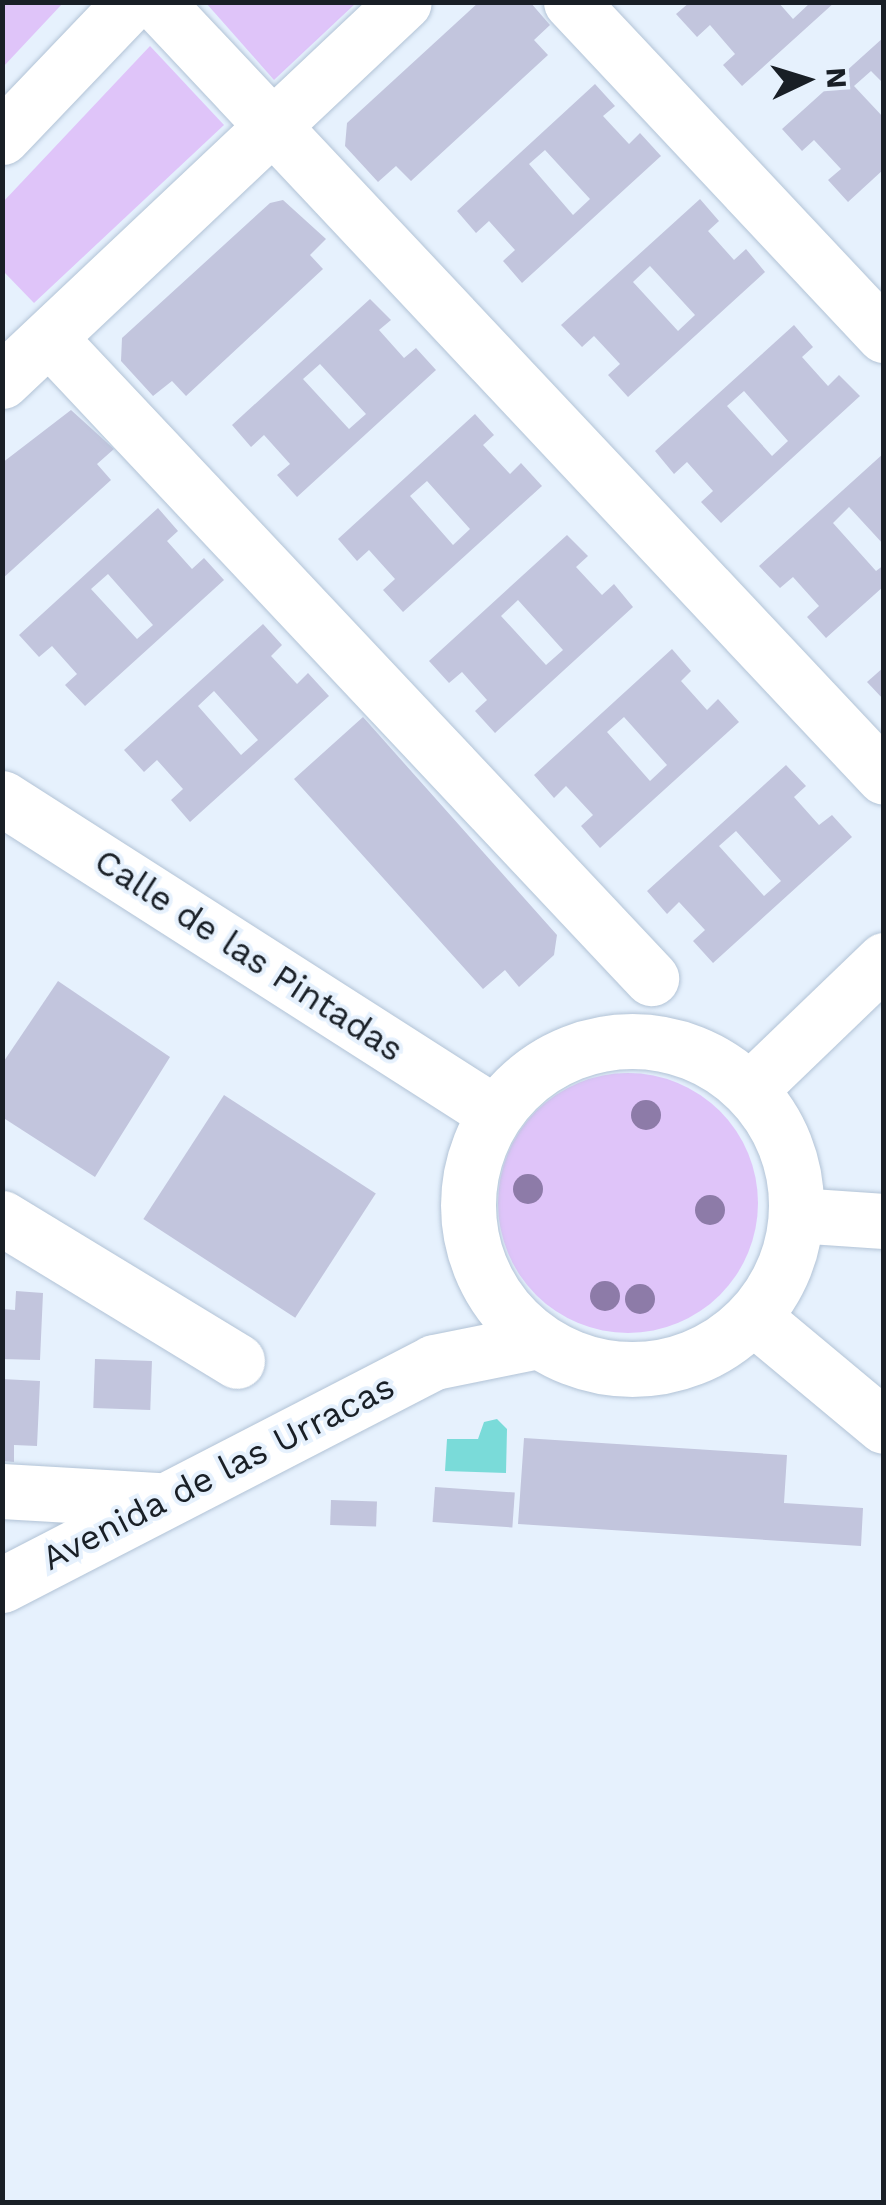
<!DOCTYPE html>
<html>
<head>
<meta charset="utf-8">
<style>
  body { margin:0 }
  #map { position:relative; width:886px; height:2205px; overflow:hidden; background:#e6f1fd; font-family:"Work Sans",sans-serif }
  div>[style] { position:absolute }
  .green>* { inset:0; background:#dfc4f9 }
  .round { border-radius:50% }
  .water>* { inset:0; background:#7adbd9 }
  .building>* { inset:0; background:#c2c5dd; transform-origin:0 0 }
  .roads { filter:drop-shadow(0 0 2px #b2c3d6) drop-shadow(0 0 2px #b2c3d6) }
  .minor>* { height:55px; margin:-27.5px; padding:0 27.5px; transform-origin:27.5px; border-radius:27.5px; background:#fff }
  .minor>.ring { margin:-27.5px; padding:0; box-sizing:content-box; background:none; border:55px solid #fff; border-radius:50% }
  .trees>* { width:30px; height:30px; margin:-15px; border-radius:50%; background:#8d7ba8 }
  span { translate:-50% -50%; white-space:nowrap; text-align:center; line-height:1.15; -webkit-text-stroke:8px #e6f1fd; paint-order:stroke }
  .street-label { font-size:35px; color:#191f26 }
  .frame { position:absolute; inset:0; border:5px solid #191f26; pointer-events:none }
  .north { position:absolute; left:756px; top:30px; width:100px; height:100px; -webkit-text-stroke:8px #e6f1fd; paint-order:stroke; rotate:86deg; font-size:28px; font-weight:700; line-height:40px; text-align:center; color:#191f26 }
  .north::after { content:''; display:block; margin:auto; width:35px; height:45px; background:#191f26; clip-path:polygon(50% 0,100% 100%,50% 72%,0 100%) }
</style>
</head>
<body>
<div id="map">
  <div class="green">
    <div style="clip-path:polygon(3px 2px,63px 3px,3px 67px,2px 3px)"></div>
    <div style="clip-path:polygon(206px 3px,356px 3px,274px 80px)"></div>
    <div style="clip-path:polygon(150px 46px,224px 125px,34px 303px,3px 271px,3px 202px)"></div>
    <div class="round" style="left:498px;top:1073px;width:260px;height:260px"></div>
  </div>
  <div class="water">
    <div style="clip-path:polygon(497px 1419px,507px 1429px,506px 1473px,445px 1471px,447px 1439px,478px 1439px,484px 1422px)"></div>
  </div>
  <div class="building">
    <div style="clip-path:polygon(479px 2px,530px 2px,550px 25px,534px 40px,548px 55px,411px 181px,396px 166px,378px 182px,345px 146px,347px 123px)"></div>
    <div style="clip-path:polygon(690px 2px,778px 2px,793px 19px,811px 2px,835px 2px,742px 86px,723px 65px,735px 54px,710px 25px,697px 37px,676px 14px)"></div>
    <div style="clip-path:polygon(884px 37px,884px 84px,871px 71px,854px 86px,884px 118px,884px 169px,848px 202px,828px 180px,841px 169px,814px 140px,802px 151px,782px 129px)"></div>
    <div style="clip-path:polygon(evenodd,595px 84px,615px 106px,603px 116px,629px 144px,640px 133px,661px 156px,522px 283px,503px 261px,515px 250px,489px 221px,476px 233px,457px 211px,595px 84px,545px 150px,590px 199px,573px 215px,529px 164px,545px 150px)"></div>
    <div style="clip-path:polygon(evenodd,700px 199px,719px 221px,708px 231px,734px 260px,746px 249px,765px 272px,628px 397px,608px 375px,620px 364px,594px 336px,582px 347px,561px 325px,700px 199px,650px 266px,695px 315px,678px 331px,633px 282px,650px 266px)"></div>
    <div style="clip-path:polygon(283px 200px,326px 239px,310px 255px,323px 269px,186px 396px,172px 381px,153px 396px,121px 361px,122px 338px,270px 203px)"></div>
    <div style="clip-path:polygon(evenodd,370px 299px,391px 320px,379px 330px,404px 358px,416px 348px,436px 370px,297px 497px,277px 475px,290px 464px,264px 435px,251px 447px,232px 425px,370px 299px,320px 364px,366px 414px,349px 429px,303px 379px,320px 364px)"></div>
    <div style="clip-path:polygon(evenodd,794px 325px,813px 347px,802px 357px,828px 386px,839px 375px,860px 396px,721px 523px,701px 502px,713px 491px,687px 462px,674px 474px,655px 451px,794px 325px,744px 391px,788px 441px,772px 456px,727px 406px,744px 391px)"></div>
    <div style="clip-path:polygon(71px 410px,114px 449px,97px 464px,111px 480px,2px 579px,2px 463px)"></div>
    <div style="clip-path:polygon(evenodd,475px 414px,494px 435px,483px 445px,510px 474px,521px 463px,542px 486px,403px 612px,383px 590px,395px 579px,369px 550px,357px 561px,338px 539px,475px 414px,427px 481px,470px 529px,453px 545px,410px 496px,427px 481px)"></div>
    <div style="clip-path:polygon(884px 453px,884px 545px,849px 507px,833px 523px,876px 571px,884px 565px,884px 586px,826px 638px,807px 617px,819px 606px,793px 577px,780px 588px,759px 566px)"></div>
    <div style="clip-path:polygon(evenodd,158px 508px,178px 531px,167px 541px,192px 569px,204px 558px,224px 580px,85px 706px,65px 685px,77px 674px,52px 646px,39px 657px,19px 635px,158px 508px,108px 574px,153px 625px,137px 639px,91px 589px,108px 574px)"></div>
    <div style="clip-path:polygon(evenodd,567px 535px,588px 556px,576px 567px,602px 595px,614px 584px,633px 607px,495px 733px,475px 711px,487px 700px,462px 672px,449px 683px,429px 661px,567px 535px,518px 600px,563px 650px,546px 665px,501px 616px,518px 600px)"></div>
    <div style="clip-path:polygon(evenodd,263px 624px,282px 645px,271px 656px,297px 684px,308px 673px,329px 696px,190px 822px,171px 800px,183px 789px,157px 760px,144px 772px,124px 750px,263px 624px,214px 691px,258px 740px,241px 755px,198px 706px,214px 691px)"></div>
    <div style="clip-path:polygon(evenodd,672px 649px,691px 671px,681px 681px,707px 710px,718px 699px,739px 722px,600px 848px,581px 826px,593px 815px,566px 786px,554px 798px,534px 775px,672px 649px,624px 717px,667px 765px,650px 781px,607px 732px,624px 717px)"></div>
    <div style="clip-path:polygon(884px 667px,884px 700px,867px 682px)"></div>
    <div style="clip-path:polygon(363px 717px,557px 935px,554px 955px,519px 987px,505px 970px,483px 989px,294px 779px)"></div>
    <div style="clip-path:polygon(evenodd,786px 765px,806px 786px,794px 797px,819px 825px,832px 815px,852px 837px,713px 963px,693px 941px,705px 930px,679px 902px,667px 914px,647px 891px,786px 765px,736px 831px,781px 881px,764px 896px,719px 846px,736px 831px)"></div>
    <div style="clip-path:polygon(58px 981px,170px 1057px,95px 1177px,2px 1117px,2px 1064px)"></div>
    <div style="left:224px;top:1095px;width:181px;height:148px;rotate:33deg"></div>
    <div style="clip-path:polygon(16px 1291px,43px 1293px,40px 1360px,2px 1359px,2px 1309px,15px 1310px)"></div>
    <div style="left:95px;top:1359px;width:57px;height:49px;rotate:2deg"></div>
    <div style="clip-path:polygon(2px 1379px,40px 1381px,37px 1446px,14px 1445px,14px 1462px,2px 1461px)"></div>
    <div style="clip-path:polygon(524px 1438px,787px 1455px,784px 1503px,863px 1508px,861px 1546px,518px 1524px)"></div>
    <div style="left:435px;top:1487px;width:80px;height:35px;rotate:4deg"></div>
    <div style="left:331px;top:1500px;width:46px;height:25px;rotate:2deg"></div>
  </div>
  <div class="roads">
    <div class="minor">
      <div style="left:156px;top:2px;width:1063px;rotate:46.79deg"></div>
      <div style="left:571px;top:2px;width:457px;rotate:46.8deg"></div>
      <div style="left:2px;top:137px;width:187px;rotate:-46.3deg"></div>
      <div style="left:49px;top:338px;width:879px;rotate:46.75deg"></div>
      <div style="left:2px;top:381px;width:552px;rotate:-43.31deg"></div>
      <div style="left:2px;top:798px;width:585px;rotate:32.58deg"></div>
      <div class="ring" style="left:468px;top:1041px;width:273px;height:273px"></div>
      <div style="left:750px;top:1089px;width:186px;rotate:-43.9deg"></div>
      <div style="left:796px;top:1215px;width:88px;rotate:3.9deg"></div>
      <div style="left:2px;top:1218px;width:275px;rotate:31.3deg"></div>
      <div style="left:753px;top:1317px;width:170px;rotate:39.8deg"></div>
      <div style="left:2px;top:1491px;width:155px;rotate:3.3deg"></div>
      <div style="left:2px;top:1585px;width:486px;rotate:-27.3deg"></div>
      <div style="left:434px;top:1362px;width:106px;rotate:-11.4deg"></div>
    </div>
  </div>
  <div class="trees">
    <div style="left:646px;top:1115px"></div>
    <div style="left:528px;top:1189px"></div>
    <div style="left:710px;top:1210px"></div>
    <div style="left:605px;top:1296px"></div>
    <div style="left:640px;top:1299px"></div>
  </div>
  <div class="street-label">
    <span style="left:249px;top:955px;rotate:33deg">Calle de las Pintadas</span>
    <span style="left:218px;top:1472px;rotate:-27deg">Avenida de las Urracas</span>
  </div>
  <div class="frame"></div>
  <div class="north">N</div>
</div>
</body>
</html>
